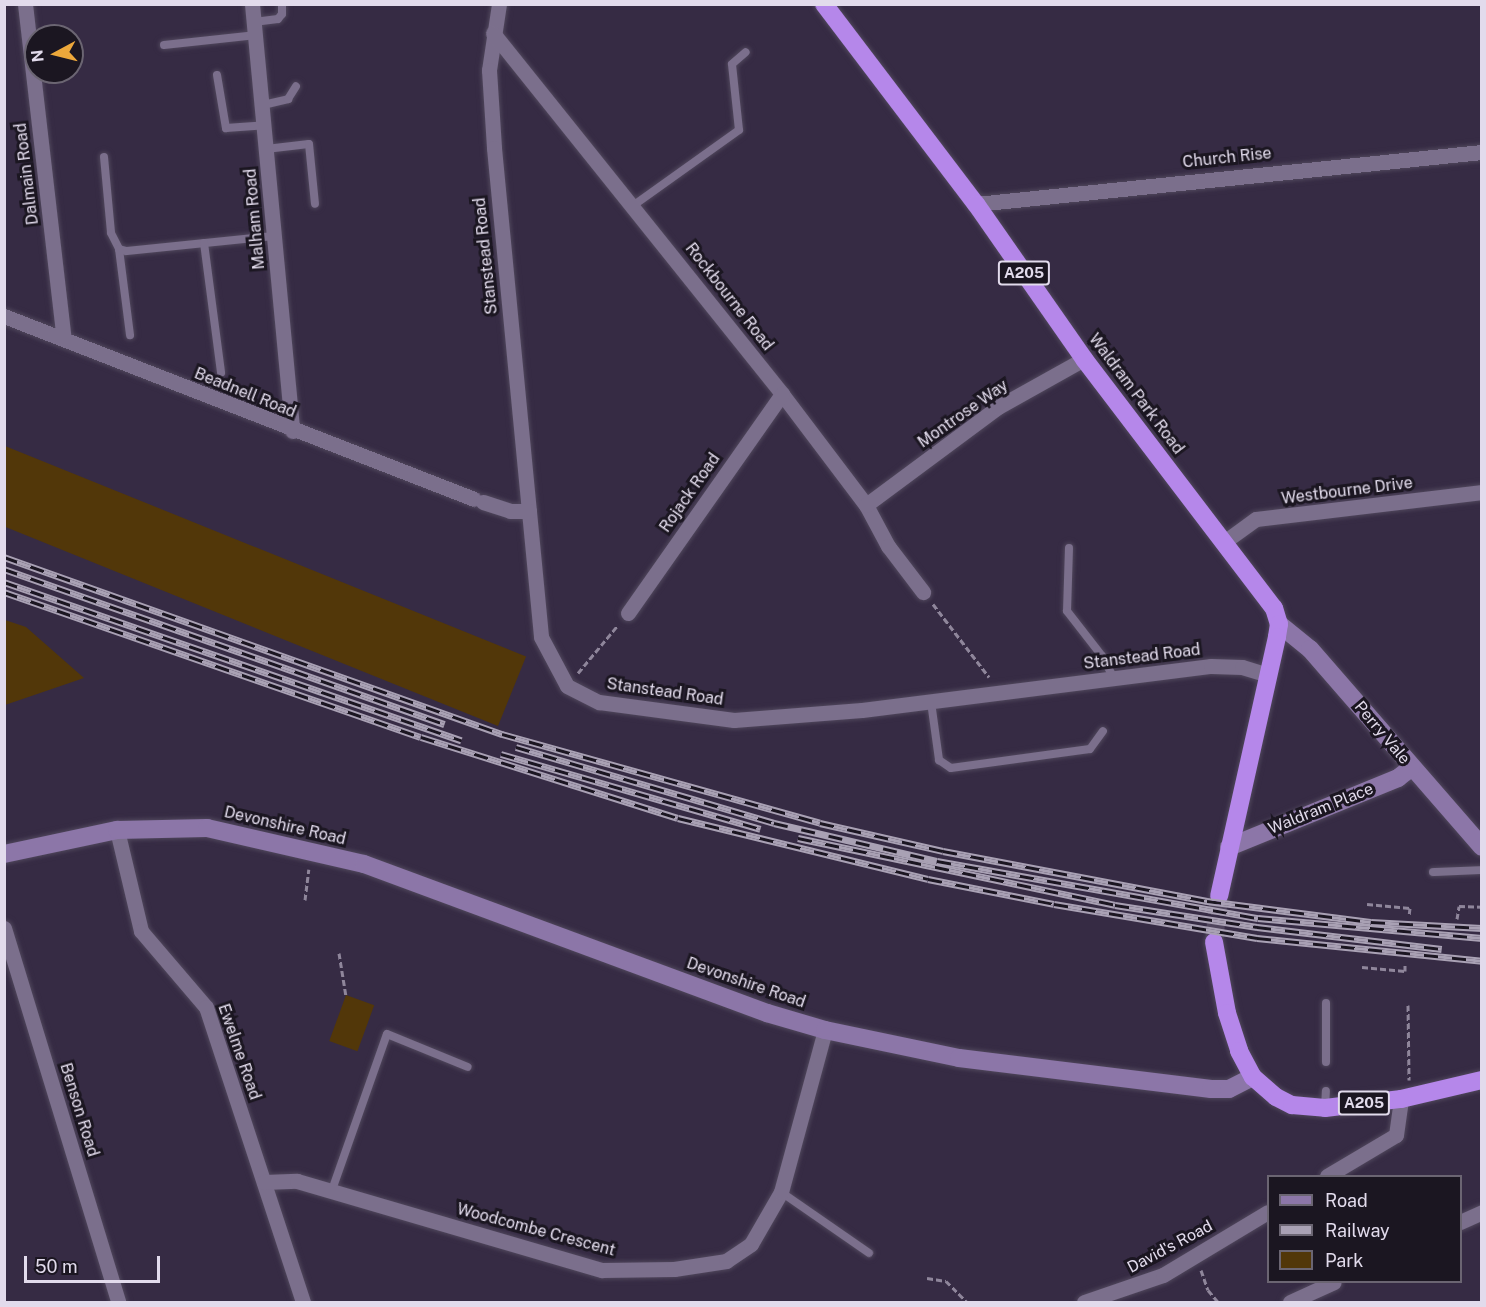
<!DOCTYPE html>
<html>
<head>
<meta charset="utf-8">
<style>
  body { margin:0 }
  #map { position:relative; width:1486px; height:1307px; overflow:hidden; background:#362b44; font-family:"Public Sans",sans-serif }
  div>[style] { position:absolute }
  .green>* { inset:0; background:#523709; transform-origin:0 0 }
  .highway-tunnel>* { height:18px; margin-top:-9px; transform-origin:0; background:repeating-linear-gradient(90deg,#50455d 0 18px,transparent 0 27px) }
  .path>* { height:3px; margin-top:-1.5px; transform-origin:0; background:repeating-linear-gradient(90deg,#8f869b 0 6px,transparent 0 9px) }
  .roads { filter:drop-shadow(0 0 2px #50475c) drop-shadow(0 0 2px #50475c) }
  .lane>* { height:8px; margin:-4px; padding:0 4px; transform-origin:4px; border-radius:4px; background:#7b6f8c }
  .street>* { height:15px; margin:-7.5px; padding:0 7.5px; transform-origin:7.5px; border-radius:7.5px; background:#7b6f8c }
  .secondary>* { height:18px; margin:-9px; padding:0 9px; transform-origin:9px; border-radius:9px; background:#8c76a8 }
  .highway>* { height:18px; margin:-9px; padding:0 9px; transform-origin:9px; border-radius:9px; background:#b587ea }
  .rail>* { height:7px; margin-top:-3.5px; transform-origin:0; background:repeating-linear-gradient(90deg,#1b1621 0 14px,#a9a1b4 0 28px); box-sizing:border-box; border-block:2px solid #a9a1b4 }
  span { translate:-50% -50%; white-space:nowrap; text-align:center; line-height:1.15; -webkit-text-stroke:6px #1b1621; paint-order:stroke }
  .shield-label span { padding:2px 4px; background:#1b1621; border:2px solid; border-radius:4px; -webkit-text-stroke-width:0 }
  .shield-label { font-size:15px; color:#e2dbec; font-weight:700 }
  .street-label { font-size:16px; color:#e2dbec }
  .frame { position:absolute; inset:0; border:6px solid #e2dbec; pointer-events:none }
  .legend { position:absolute; left:1267px; top:1175px; width:195px; height:108px; box-sizing:border-box; background:#1b1621; border:2px solid #6b6572; margin:0; padding:8px 10px; list-style:none; font-size:18px; color:#e2dbec }
  .legend li { display:flex; align-items:center; gap:12px; height:30px }
  .legend b { width:30px; border:2px solid #6b6572 }
  .north { position:absolute; left:24px; top:24px; width:60px; height:60px; box-sizing:border-box; background:#1b1621; border:2px solid #6b6572; border-radius:50%; rotate:263deg; font-size:16px; font-weight:700; line-height:24px; text-align:center; color:#e2dbec }
  .north::after { content:''; display:block; margin:auto; width:21px; height:27px; background:#eda83b; clip-path:polygon(50% 0,100% 100%,50% 72%,0 100%) }
  .scale { position:absolute; left:24px; top:1256px; width:136px; height:27px; box-sizing:border-box; border:3px solid #e2dbec; border-top:0; padding-left:8px; font-size:18px; line-height:21px; white-space:nowrap; color:#e2dbec; -webkit-text-stroke:4px #1b1621; paint-order:stroke }
</style>
</head>
<body>
<div id="map">
  <div class="green">
    <div style="left:5px;top:446px;width:562px;height:75px;rotate:22deg"></div>
    <div style="clip-path:polygon(5px 620px,26px 627px,84px 678px,5px 705px)"></div>
    <div style="left:346px;top:995px;width:30px;height:49px;rotate:20deg"></div>
  </div>
  <div class="highway-tunnel">
    <div style="left:1214px;top:942px;width:46px;rotate:-83.8deg"></div>
  </div>
  <div class="path">
    <div style="left:933px;top:604px;width:92px;rotate:52.5deg"></div>
    <div style="left:578px;top:673px;width:62px;rotate:-50.2deg"></div>
    <div style="left:305px;top:900px;width:31px;rotate:-83deg"></div>
    <div style="left:1367px;top:904px;width:43px;rotate:5.3deg"></div>
    <div style="left:1410px;top:908px;width:8px;rotate:97deg"></div>
    <div style="left:1457px;top:919px;width:13px;rotate:-81deg"></div>
    <div style="left:1459px;top:906px;width:23px;rotate:2deg"></div>
    <div style="left:339px;top:953px;width:44px;rotate:80.8deg"></div>
    <div style="left:1362px;top:967px;width:43px;rotate:5.3deg"></div>
    <div style="left:1405px;top:971px;width:8px;rotate:-90deg"></div>
    <div style="left:1408px;top:1005px;width:75px;rotate:89.2deg"></div>
    <div style="left:1201px;top:1270px;width:21px;rotate:71deg"></div>
    <div style="left:1208px;top:1290px;width:16px;rotate:50deg"></div>
    <div style="left:927px;top:1278px;width:19px;rotate:9deg"></div>
    <div style="left:946px;top:1281px;width:30px;rotate:45deg"></div>
  </div>
  <div class="roads">
    <div class="lane">
      <div style="left:254px;top:22px;width:24px;rotate:-7deg"></div>
      <div style="left:278px;top:19px;width:6px;rotate:-51deg"></div>
      <div style="left:282px;top:14px;width:10px;rotate:-90deg"></div>
      <div style="left:164px;top:45px;width:93px;rotate:-6.2deg"></div>
      <div style="left:217px;top:75px;width:54px;rotate:80.4deg"></div>
      <div style="left:226px;top:128px;width:39px;rotate:-4deg"></div>
      <div style="left:263px;top:105px;width:26px;rotate:-13deg"></div>
      <div style="left:288px;top:99px;width:15px;rotate:-58deg"></div>
      <div style="left:266px;top:149px;width:43px;rotate:-6.6deg"></div>
      <div style="left:309px;top:144px;width:60px;rotate:84.3deg"></div>
      <div style="left:104px;top:157px;width:76px;rotate:84.7deg"></div>
      <div style="left:111px;top:233px;width:18px;rotate:63deg"></div>
      <div style="left:119px;top:249px;width:7px;rotate:16deg"></div>
      <div style="left:126px;top:251px;width:149px;rotate:-5.8deg"></div>
      <div style="left:634px;top:205px;width:129px;rotate:-35.5deg"></div>
      <div style="left:739px;top:130px;width:66px;rotate:-96.1deg"></div>
      <div style="left:732px;top:64px;width:18px;rotate:-41deg"></div>
      <div style="left:204px;top:243px;width:131px;rotate:82.5deg"></div>
      <div style="left:119px;top:249px;width:87px;rotate:82.7deg"></div>
      <div style="left:1069px;top:548px;width:63px;rotate:91.8deg"></div>
      <div style="left:1067px;top:611px;width:57px;rotate:52.1deg"></div>
      <div style="left:1102px;top:656px;width:26px;rotate:62deg"></div>
      <div style="left:931px;top:702px;width:59px;rotate:82.1deg"></div>
      <div style="left:939px;top:760px;width:14px;rotate:34deg"></div>
      <div style="left:951px;top:768px;width:140px;rotate:-7.8deg"></div>
      <div style="left:1090px;top:749px;width:22px;rotate:-54deg"></div>
      <div style="left:1433px;top:872px;width:49px;rotate:-2.3deg"></div>
      <div style="left:1326px;top:1062px;width:59px;rotate:-90deg"></div>
      <div style="left:1325px;top:1108px;width:17px;rotate:-87deg"></div>
      <div style="left:332px;top:1190px;width:165px;rotate:-70.6deg"></div>
      <div style="left:387px;top:1034px;width:87px;rotate:22.2deg"></div>
      <div style="left:781px;top:1192px;width:107px;rotate:34.7deg"></div>
    </div>
    <div class="street">
      <div style="left:25px;top:4px;width:337px;rotate:83.4deg"></div>
      <div style="left:252px;top:4px;width:429px;rotate:84.6deg"></div>
      <div style="left:499px;top:4px;width:67px;rotate:98.6deg"></div>
      <div style="left:489px;top:70px;width:78px;rotate:86.3deg"></div>
      <div style="left:494px;top:148px;width:491px;rotate:84.5deg"></div>
      <div style="left:541px;top:637px;width:55px;rotate:62deg"></div>
      <div style="left:567px;top:686px;width:36px;rotate:27deg"></div>
      <div style="left:599px;top:702px;width:136px;rotate:7.6deg"></div>
      <div style="left:734px;top:720px;width:128px;rotate:-4.5deg"></div>
      <div style="left:862px;top:710px;width:352px;rotate:-7.2deg"></div>
      <div style="left:1211px;top:666px;width:31px;rotate:2deg"></div>
      <div style="left:1242px;top:667px;width:27px;rotate:17deg"></div>
      <div style="left:493px;top:33px;width:462px;rotate:51.3deg"></div>
      <div style="left:782px;top:394px;width:139px;rotate:52.9deg"></div>
      <div style="left:866px;top:505px;width:47px;rotate:61.8deg"></div>
      <div style="left:888px;top:546px;width:58px;rotate:52.7deg"></div>
      <div style="left:976px;top:204px;width:509px;rotate:-5.87deg"></div>
      <div style="left:4px;top:316px;width:504px;rotate:21.27deg"></div>
      <div style="left:483px;top:502px;width:28px;rotate:18deg"></div>
      <div style="left:510px;top:511px;width:19px"></div>
      <div style="left:866px;top:505px;width:164px;rotate:-36.6deg"></div>
      <div style="left:998px;top:407px;width:98px;rotate:-29.2deg"></div>
      <div style="left:1224px;top:542px;width:39px;rotate:-36deg"></div>
      <div style="left:1256px;top:519px;width:228px;rotate:-6.8deg"></div>
      <div style="left:628px;top:613px;width:268px;rotate:-54.9deg"></div>
      <div style="left:117px;top:830px;width:104px;rotate:76.6deg"></div>
      <div style="left:141px;top:931px;width:100px;rotate:49.5deg"></div>
      <div style="left:206px;top:1007px;width:311px;rotate:71.8deg"></div>
      <div style="left:4px;top:928px;width:391px;rotate:73deg"></div>
      <div style="left:1327px;top:1176px;width:80px;rotate:-30.7deg"></div>
      <div style="left:1396px;top:1135px;width:36px;rotate:-82deg"></div>
      <div style="left:264px;top:1182px;width:33px;rotate:-2deg"></div>
      <div style="left:297px;top:1181px;width:318px;rotate:16.3deg"></div>
      <div style="left:602px;top:1270px;width:72px;rotate:-0.8deg"></div>
      <div style="left:674px;top:1269px;width:53px;rotate:-8.7deg"></div>
      <div style="left:726px;top:1261px;width:30px;rotate:-34deg"></div>
      <div style="left:751px;top:1244px;width:60px;rotate:-60deg"></div>
      <div style="left:781px;top:1192px;width:168px;rotate:-74.8deg"></div>
      <div style="left:1460px;top:1222px;width:24px;rotate:-24deg"></div>
      <div style="left:1084px;top:1302px;width:83px;rotate:-18.9deg"></div>
      <div style="left:1163px;top:1275px;width:122px;rotate:-31deg"></div>
      <div style="left:1290px;top:1302px;width:48px;rotate:-24.4deg"></div>
    </div>
    <div class="secondary">
      <div style="left:1279px;top:624px;width:40px;rotate:39deg"></div>
      <div style="left:1310px;top:649px;width:262px;rotate:49deg"></div>
      <div style="left:1229px;top:847px;width:183px;rotate:-22.2deg"></div>
      <div style="left:1398px;top:778px;width:16px;rotate:-38deg"></div>
      <div style="left:4px;top:854px;width:116px;rotate:-12deg"></div>
      <div style="left:117px;top:830px;width:90px;rotate:-1.3deg"></div>
      <div style="left:207px;top:828px;width:161px;rotate:12.9deg"></div>
      <div style="left:364px;top:864px;width:430px;rotate:20.3deg"></div>
      <div style="left:767px;top:1013px;width:60px;rotate:16.3deg"></div>
      <div style="left:825px;top:1030px;width:137px;rotate:11.8deg"></div>
      <div style="left:959px;top:1058px;width:254px;rotate:7deg"></div>
      <div style="left:1211px;top:1089px;width:18px"></div>
      <div style="left:1229px;top:1089px;width:27px;rotate:-27deg"></div>
    </div>
    <div class="highway">
      <div style="left:824px;top:4px;width:251px;rotate:52.8deg"></div>
      <div style="left:976px;top:204px;width:189px;rotate:55.1deg"></div>
      <div style="left:1084px;top:359px;width:313px;rotate:52.7deg"></div>
      <div style="left:1274px;top:608px;width:17px;rotate:73deg"></div>
      <div style="left:1279px;top:624px;width:13px;rotate:99deg"></div>
      <div style="left:1277px;top:637px;width:265px;rotate:102.6deg"></div>
      <div style="left:1214px;top:942px;width:72px;rotate:79.6deg"></div>
      <div style="left:1227px;top:1013px;width:40px;rotate:72deg"></div>
      <div style="left:1239px;top:1051px;width:30px;rotate:62deg"></div>
      <div style="left:1253px;top:1077px;width:30px;rotate:41deg"></div>
      <div style="left:1276px;top:1097px;width:18px;rotate:27deg"></div>
      <div style="left:1292px;top:1105px;width:33px;rotate:5deg"></div>
      <div style="left:1325px;top:1108px;width:77px;rotate:-6.8deg"></div>
      <div style="left:1401px;top:1099px;width:83px;rotate:-13.2deg"></div>
    </div>
  </div>
  <div class="rail">
    <div style="left:4px;top:557px;width:529px;rotate:19.57deg"></div>
    <div style="left:502px;top:734px;width:330px;rotate:15.6deg"></div>
    <div style="left:820px;top:823px;width:126px;rotate:12.8deg"></div>
    <div style="left:943px;top:851px;width:269px;rotate:10.7deg"></div>
    <div style="left:1207px;top:901px;width:165px;rotate:7.3deg"></div>
    <div style="left:1371px;top:922px;width:111px;rotate:3.1deg"></div>
    <div style="left:4px;top:569px;width:467px;rotate:19.4deg"></div>
    <div style="left:4px;top:582px;width:484px;rotate:19.1deg"></div>
    <div style="left:4px;top:592px;width:441px;rotate:19.2deg"></div>
    <div style="left:421px;top:737px;width:269px;rotate:17.5deg"></div>
    <div style="left:678px;top:818px;width:257px;rotate:13.7deg"></div>
    <div style="left:928px;top:879px;width:128px;rotate:11.2deg"></div>
    <div style="left:1054px;top:904px;width:206px;rotate:9.5deg"></div>
    <div style="left:1257px;top:938px;width:226px;rotate:5.8deg"></div>
    <div style="left:516px;top:747px;width:269px;rotate:16.4deg"></div>
    <div style="left:774px;top:823px;width:167px;rotate:13.1deg"></div>
    <div style="left:937px;top:861px;width:326px;rotate:10.1deg"></div>
    <div style="left:1258px;top:918px;width:225px;rotate:5.1deg"></div>
    <div style="left:501px;top:754px;width:270px;rotate:16.1deg"></div>
    <div style="left:798px;top:838px;width:324px;rotate:11.9deg"></div>
    <div style="left:1115px;top:905px;width:144px;rotate:8.8deg"></div>
    <div style="left:1257px;top:927px;width:186px;rotate:6.8deg"></div>
  </div>
  <div class="shield-label">
    <span style="left:1024px;top:273px">A205</span>
    <span style="left:1364px;top:1103px">A205</span>
  </div>
  <div class="street-label">
    <span style="left:1227px;top:158px;rotate:-6deg">Church Rise</span>
    <span style="left:27px;top:174px;rotate:-97deg">Dalmain Road</span>
    <span style="left:255px;top:219px;rotate:-95deg">Malham Road</span>
    <span style="left:486px;top:256px;rotate:-96deg">Stanstead Road</span>
    <span style="left:729px;top:297px;rotate:52deg">Rockbourne Road</span>
    <span style="left:245px;top:393px;rotate:22deg">Beadnell Road</span>
    <span style="left:1136px;top:394px;rotate:53deg">Waldram Park Road</span>
    <span style="left:963px;top:414px;rotate:-35deg">Montrose Way</span>
    <span style="left:1347px;top:491px;rotate:-7deg">Westbourne Drive</span>
    <span style="left:690px;top:493px;rotate:-55deg">Rojack Road</span>
    <span style="left:1142px;top:657px;rotate:-7deg">Stanstead Road</span>
    <span style="left:665px;top:692px;rotate:8deg">Stanstead Road</span>
    <span style="left:1382px;top:733px;rotate:50deg">Perry Vale</span>
    <span style="left:1321px;top:809px;rotate:-22deg">Waldram Place</span>
    <span style="left:285px;top:826px;rotate:13deg">Devonshire Road</span>
    <span style="left:746px;top:983px;rotate:19deg">Devonshire Road</span>
    <span style="left:239px;top:1052px;rotate:71deg">Ewelme Road</span>
    <span style="left:79px;top:1110px;rotate:73deg">Benson Road</span>
    <span style="left:536px;top:1230px;rotate:15deg">Woodcombe Crescent</span>
    <span style="left:1170px;top:1247px;rotate:-28deg">David's Road</span>
  </div>
  <div class="frame"></div>
  <ul class="legend">
  <li><b style="height:8px;background:#8c76a8"></b>Road</li>
  <li><b style="height:8px;background:#a9a1b4"></b>Railway</li>
  <li><b style="height:16px;background:#523709"></b>Park</li>
  </ul>
  <div class="north">N</div>
  <div class="scale">50 m</div>
</div>
</body>
</html>
